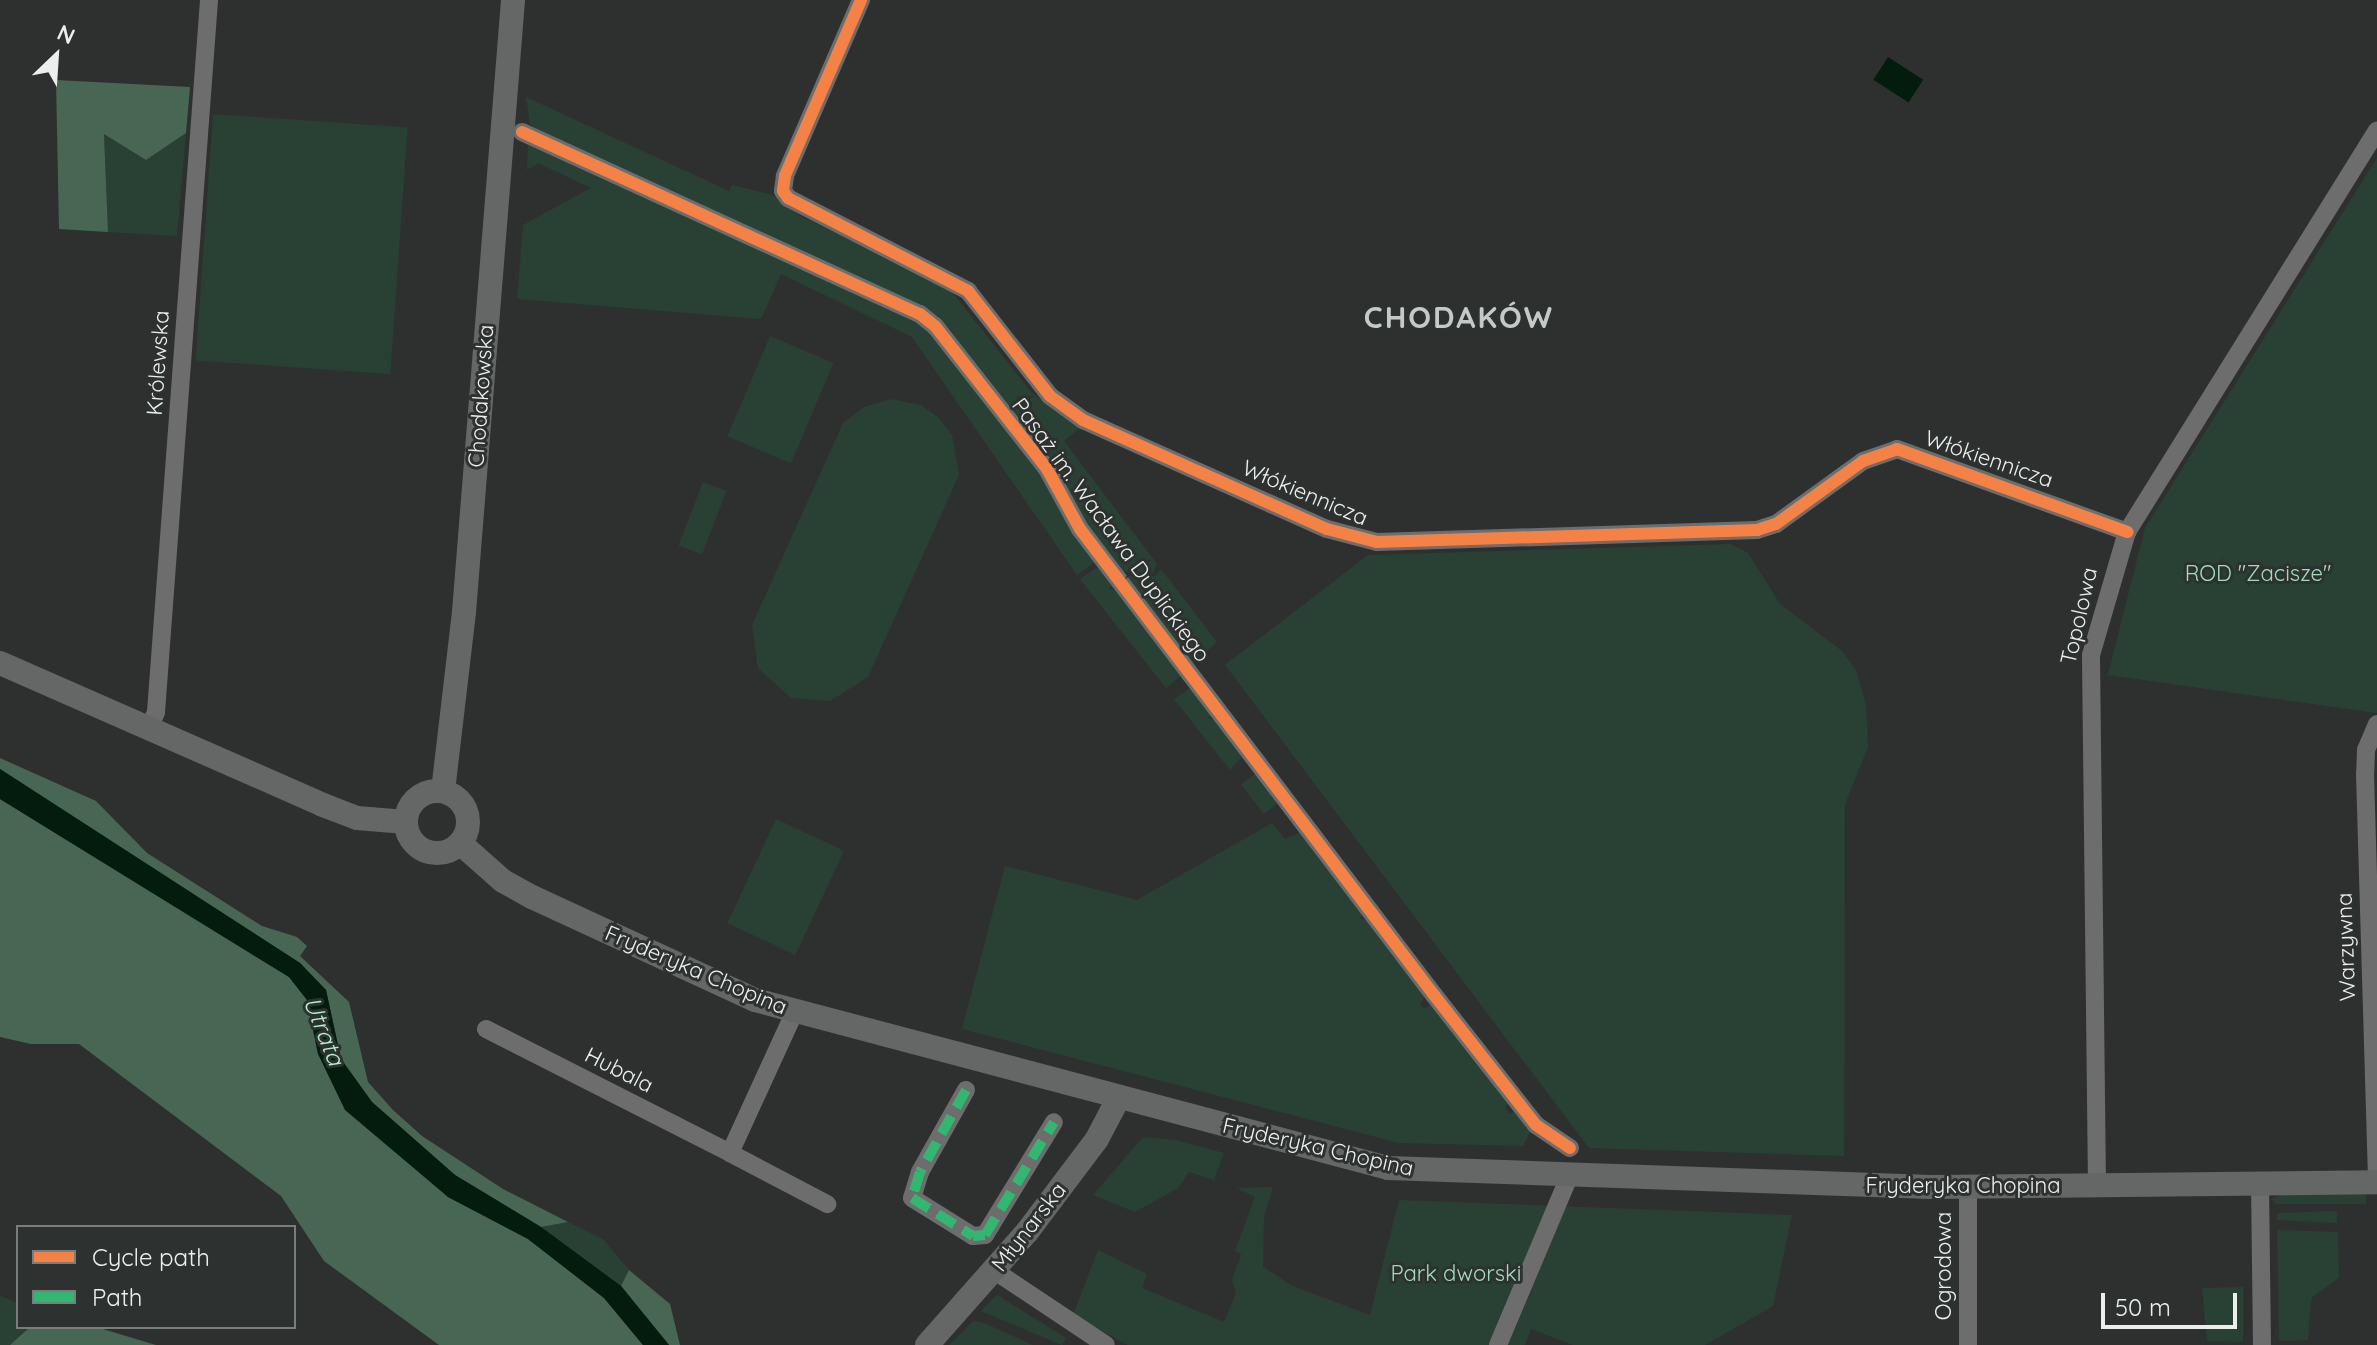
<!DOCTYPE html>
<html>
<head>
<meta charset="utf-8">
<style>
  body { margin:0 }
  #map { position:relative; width:2377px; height:1345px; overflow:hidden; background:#2e302f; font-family:Quicksand,sans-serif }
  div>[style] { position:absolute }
  .green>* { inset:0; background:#294134; transform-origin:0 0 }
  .forest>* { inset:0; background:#486654 }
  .water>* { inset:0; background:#041c0e; transform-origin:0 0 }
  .street>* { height:18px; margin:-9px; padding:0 9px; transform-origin:9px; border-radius:9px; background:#6c6d6c }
  .secondary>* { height:24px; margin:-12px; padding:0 12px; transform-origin:12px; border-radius:12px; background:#646765 }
  .secondary>.ring { margin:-12px; padding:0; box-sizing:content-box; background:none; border:24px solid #646765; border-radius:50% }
  .quiet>* { height:10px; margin-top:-5px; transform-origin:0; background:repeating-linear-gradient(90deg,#33b770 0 20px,transparent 0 30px) }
  .cycleway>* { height:12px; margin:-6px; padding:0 6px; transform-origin:6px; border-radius:6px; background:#f48246 }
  span { translate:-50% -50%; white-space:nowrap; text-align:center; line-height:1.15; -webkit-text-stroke:6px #2d312f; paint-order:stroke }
  .street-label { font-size:22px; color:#eceeed }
  .park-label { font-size:22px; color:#9fddba }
  .water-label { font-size:24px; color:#b1efcb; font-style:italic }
  .district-label { font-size:30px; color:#c6cac7; font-weight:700; letter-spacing:2px }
  .legend { position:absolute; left:16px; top:1225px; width:280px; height:104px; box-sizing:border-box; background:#2d312f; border:2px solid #797d7b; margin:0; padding:10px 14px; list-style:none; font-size:24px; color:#eceeed }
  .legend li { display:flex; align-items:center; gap:16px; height:40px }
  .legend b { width:40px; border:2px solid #797d7b }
  .north { position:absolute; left:16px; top:16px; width:80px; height:80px; -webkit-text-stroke:6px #2d312f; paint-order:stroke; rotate:25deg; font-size:22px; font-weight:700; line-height:32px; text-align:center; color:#eceeed }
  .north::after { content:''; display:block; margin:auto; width:28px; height:36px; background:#eceeed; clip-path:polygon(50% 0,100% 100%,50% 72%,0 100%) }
  .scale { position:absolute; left:2101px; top:1293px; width:136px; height:36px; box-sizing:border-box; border:4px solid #eceeed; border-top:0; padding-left:10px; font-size:24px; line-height:28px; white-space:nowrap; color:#eceeed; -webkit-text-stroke:6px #2d312f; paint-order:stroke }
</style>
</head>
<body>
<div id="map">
  <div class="green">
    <div style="clip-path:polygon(526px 97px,729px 191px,732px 185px,773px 195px,800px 216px,945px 283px,1031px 392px,1081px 427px,1064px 441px,1157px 564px,1153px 573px,1119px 571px,912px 301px,536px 129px,530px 124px)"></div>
    <div style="left:213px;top:114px;width:195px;height:247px;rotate:4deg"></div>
    <div style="clip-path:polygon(104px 133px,146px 160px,186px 133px,177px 236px,108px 232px)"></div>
    <div style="clip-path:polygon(528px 143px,818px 272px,816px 277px,826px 276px,923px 325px,1053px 490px,1095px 562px,1077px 575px,912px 337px,781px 274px,761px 319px,517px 299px,523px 225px,591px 188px,538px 163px,527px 170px)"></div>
    <div style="clip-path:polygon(2377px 158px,2377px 713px,2108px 675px,2145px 528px)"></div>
    <div style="left:770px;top:336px;width:69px;height:109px;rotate:23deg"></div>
    <div style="clip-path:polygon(891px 399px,920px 405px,937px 416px,952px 435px,959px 475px,868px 677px,830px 701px,791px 698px,758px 668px,752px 625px,843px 423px,864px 407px)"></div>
    <div style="left:703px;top:482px;width:25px;height:68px;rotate:21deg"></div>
    <div style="clip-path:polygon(1731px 544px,1748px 553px,1780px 604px,1842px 651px,1856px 670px,1866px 705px,1868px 747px,1845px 804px,1844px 1156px,1589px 1148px,1225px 665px,1368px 555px)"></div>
    <div style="clip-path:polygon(1099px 566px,1113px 584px,1109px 589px,1118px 591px,1182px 675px,1166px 688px,1080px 579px)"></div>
    <div style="clip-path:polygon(1161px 569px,1217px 642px,1191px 665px,1122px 575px,1155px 576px)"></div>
    <div style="clip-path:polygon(1191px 687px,1212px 714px,1208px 718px,1217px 721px,1243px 756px,1230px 770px,1174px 699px)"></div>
    <div style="left:1256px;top:773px;width:37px;height:19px;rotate:52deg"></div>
    <div style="left:776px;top:819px;width:75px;height:115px;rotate:25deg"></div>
    <div style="clip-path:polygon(1272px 823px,1285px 839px,1301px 832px,1364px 913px,1360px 918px,1369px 921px,1426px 995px,1420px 1005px,1424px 1009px,1432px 1003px,1509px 1103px,1505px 1107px,1510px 1114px,1514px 1111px,1531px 1130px,1523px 1146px,1399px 1143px,962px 1029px,1005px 866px,1137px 900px)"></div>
    <div style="clip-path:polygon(1143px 1137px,1176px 1140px,1224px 1153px,1214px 1180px,1189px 1172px,1178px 1188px,1135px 1212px,1093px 1195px)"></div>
    <div style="clip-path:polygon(1273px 1187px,1264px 1216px,1263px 1267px,1293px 1286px,1370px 1315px,1399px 1200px,1792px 1215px,1773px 1306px,1705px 1345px,1573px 1345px,1531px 1329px,1525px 1345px,1128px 1345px,1073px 1315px,1098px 1250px,1147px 1274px,1142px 1288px,1224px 1322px,1236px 1293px,1232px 1280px,1241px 1254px,1235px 1251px,1255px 1197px,1237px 1188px)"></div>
    <div style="clip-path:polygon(2366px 1193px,2366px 1204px,2275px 1204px,2272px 1199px,2281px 1195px)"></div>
    <div style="clip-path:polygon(2337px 1211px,2337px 1223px,2277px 1220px,2277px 1213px)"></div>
    <div style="clip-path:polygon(568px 1222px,603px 1239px,629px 1270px,621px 1286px,541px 1227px)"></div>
    <div style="clip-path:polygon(2277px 1230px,2338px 1232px,2339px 1278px,2311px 1298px,2308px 1340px,2279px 1341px)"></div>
    <div style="clip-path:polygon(2243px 1287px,2243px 1342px,2207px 1341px,2202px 1288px)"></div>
    <div style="clip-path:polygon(997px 1295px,1066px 1338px,1062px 1345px,981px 1311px)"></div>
    <div style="clip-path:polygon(0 1296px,18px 1303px,18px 1327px,30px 1327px,10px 1345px,0 1345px)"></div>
    <div style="clip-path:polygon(973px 1321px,984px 1323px,1033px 1345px,949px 1345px)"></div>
  </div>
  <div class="forest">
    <div style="clip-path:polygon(56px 80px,190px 87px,186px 133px,146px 160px,104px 134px,108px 232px,59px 229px)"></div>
    <div style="clip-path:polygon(0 758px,96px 801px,147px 853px,262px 926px,297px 937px,307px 946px,300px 956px,349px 1002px,368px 1082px,393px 1110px,422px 1136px,503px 1189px,568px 1222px,541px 1227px,455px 1175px,372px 1102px,341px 1059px,326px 990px,300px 963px,0 769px)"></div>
    <div style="clip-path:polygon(0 799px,289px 977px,307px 1000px,318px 1054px,448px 1197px,528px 1239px,604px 1298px,643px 1345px,439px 1345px,324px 1261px,281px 1196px,79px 1044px,31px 1044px,0 1037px)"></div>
    <div style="clip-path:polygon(629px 1270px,670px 1304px,680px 1345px,669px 1345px,621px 1286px)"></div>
    <div style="clip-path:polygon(30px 1327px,96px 1327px,156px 1345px,10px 1345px)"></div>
  </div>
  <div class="water">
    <div style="left:1888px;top:57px;width:42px;height:27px;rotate:33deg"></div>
    <div style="clip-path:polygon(0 769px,300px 963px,326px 990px,341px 1059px,372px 1102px,455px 1175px,541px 1227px,621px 1286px,669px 1345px,643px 1345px,604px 1298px,528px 1239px,448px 1197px,345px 1110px,318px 1054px,307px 1000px,289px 977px,0 799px)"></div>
  </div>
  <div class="street">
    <div style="left:861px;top:0;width:192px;rotate:113.4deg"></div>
    <div style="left:785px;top:176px;width:15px;rotate:98deg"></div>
    <div style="left:783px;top:191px;width:9px;rotate:54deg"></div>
    <div style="left:788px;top:198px;width:203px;rotate:27.3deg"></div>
    <div style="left:968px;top:291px;width:133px;rotate:52deg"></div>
    <div style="left:1050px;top:396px;width:41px;rotate:36deg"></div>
    <div style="left:1083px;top:420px;width:267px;rotate:24.1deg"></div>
    <div style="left:1327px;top:529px;width:52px;rotate:14.6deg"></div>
    <div style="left:1377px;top:542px;width:380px;rotate:-1.8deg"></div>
    <div style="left:1757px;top:530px;width:20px;rotate:-18deg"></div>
    <div style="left:1776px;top:524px;width:107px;rotate:-35.9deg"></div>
    <div style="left:1863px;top:461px;width:36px;rotate:-19deg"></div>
    <div style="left:1897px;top:449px;width:245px;rotate:19.8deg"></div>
    <div style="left:522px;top:132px;width:438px;rotate:24.6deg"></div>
    <div style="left:920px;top:314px;width:19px;rotate:39deg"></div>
    <div style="left:935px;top:326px;width:182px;rotate:51.9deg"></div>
    <div style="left:1047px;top:469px;width:68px;rotate:61.2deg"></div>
    <div style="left:1080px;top:529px;width:585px;rotate:52.78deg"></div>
    <div style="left:1434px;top:995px;width:165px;rotate:51.9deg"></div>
    <div style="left:1536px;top:1125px;width:41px;rotate:34.1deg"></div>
    <div style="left:2377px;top:724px;width:28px;rotate:113deg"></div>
    <div style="left:2366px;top:750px;width:24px;rotate:92deg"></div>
    <div style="left:2365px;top:774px;width:398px;rotate:88.3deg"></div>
    <div style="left:149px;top:728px;width:17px;rotate:-66deg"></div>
    <div style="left:156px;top:712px;width:714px;rotate:-85.74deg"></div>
    <div style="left:486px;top:1029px;width:274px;rotate:26.9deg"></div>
    <div style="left:730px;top:1153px;width:154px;rotate:-65.4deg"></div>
    <div style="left:966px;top:1090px;width:94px;rotate:119.3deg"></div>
    <div style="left:920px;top:1172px;width:27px;rotate:107deg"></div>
    <div style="left:912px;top:1198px;width:72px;rotate:31.9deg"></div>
    <div style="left:973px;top:1236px;width:12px;rotate:-5deg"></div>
    <div style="left:985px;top:1235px;width:132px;rotate:-58.6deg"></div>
    <div style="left:730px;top:1153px;width:110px;rotate:27.7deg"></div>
    <div style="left:2260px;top:1183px;width:162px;rotate:89.3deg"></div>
    <div style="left:2097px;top:1186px;width:531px;rotate:-90.65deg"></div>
    <div style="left:2091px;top:655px;width:128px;rotate:-73.7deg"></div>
    <div style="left:2127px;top:532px;width:473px;rotate:-58.1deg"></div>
    <div style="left:995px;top:1271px;width:133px;rotate:33.7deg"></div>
    <div style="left:1498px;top:1345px;width:182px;rotate:-67.1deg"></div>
    <div style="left:1968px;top:1345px;width:157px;rotate:-90deg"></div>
  </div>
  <div class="secondary">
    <div style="left:0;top:663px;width:353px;rotate:23.7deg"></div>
    <div style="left:323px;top:805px;width:36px;rotate:21deg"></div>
    <div style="left:357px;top:818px;width:49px;rotate:4.7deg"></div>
    <div class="ring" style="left:406px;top:791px;width:38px;height:38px"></div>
    <div style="left:443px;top:791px;width:180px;rotate:-83.3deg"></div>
    <div style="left:464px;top:612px;width:614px;rotate:-85.42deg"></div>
    <div style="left:460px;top:843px;width:57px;rotate:41.5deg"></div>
    <div style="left:503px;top:881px;width:33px;rotate:29deg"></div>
    <div style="left:532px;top:897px;width:246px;rotate:24.8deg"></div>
    <div style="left:755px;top:1000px;width:655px;rotate:14.86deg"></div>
    <div style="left:1388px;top:1168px;width:543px;rotate:2deg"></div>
    <div style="left:1931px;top:1187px;width:446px;rotate:-0.6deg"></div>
    <div style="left:927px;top:1345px;width:151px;rotate:-48.5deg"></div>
    <div style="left:1027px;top:1232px;width:116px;rotate:-53deg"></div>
    <div style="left:1097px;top:1139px;width:45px;rotate:-62.3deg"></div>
  </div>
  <div class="quiet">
    <div style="left:966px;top:1090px;width:94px;rotate:119.3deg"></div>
    <div style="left:920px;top:1172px;width:27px;rotate:107deg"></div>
    <div style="left:912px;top:1198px;width:72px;rotate:31.9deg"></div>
    <div style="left:973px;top:1236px;width:12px;rotate:-5deg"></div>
    <div style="left:985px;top:1235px;width:132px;rotate:-58.6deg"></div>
  </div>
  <div class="cycleway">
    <div style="left:861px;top:0;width:192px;rotate:113.4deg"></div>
    <div style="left:785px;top:176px;width:15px;rotate:98deg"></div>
    <div style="left:783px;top:191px;width:9px;rotate:54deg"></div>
    <div style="left:788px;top:198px;width:203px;rotate:27.3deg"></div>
    <div style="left:968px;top:291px;width:133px;rotate:52deg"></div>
    <div style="left:1050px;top:396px;width:41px;rotate:36deg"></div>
    <div style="left:1083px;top:420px;width:267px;rotate:24.1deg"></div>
    <div style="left:1327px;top:529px;width:52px;rotate:14.6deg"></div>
    <div style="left:1377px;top:542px;width:380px;rotate:-1.8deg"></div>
    <div style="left:1757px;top:530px;width:20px;rotate:-18deg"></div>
    <div style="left:1776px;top:524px;width:107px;rotate:-35.9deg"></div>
    <div style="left:1863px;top:461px;width:36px;rotate:-19deg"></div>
    <div style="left:1897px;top:449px;width:245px;rotate:19.8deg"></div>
    <div style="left:522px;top:132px;width:438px;rotate:24.6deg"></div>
    <div style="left:920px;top:314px;width:19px;rotate:39deg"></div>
    <div style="left:935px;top:326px;width:182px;rotate:51.9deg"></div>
    <div style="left:1047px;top:469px;width:68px;rotate:61.2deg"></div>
    <div style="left:1080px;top:529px;width:585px;rotate:52.78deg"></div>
    <div style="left:1434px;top:995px;width:165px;rotate:51.9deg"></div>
    <div style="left:1536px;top:1125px;width:41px;rotate:34.1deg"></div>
  </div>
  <div class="street-label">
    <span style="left:158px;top:363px;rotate:-86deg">Królewska</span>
    <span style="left:481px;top:396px;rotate:-86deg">Chodakowska</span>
    <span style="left:1989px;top:459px;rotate:19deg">Włókiennicza</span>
    <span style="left:1305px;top:493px;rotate:23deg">Włókiennicza</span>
    <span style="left:1111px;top:530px;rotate:54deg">Pasaż im. Wacława Duplickiego</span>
    <span style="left:2079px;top:616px;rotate:-77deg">Topolowa</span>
    <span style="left:2346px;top:947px;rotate:-92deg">Warzywna</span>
    <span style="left:696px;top:970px;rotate:23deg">Fryderyka Chopina</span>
    <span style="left:619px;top:1070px;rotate:27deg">Hubala</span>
    <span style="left:1318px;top:1147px;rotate:13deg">Fryderyka Chopina</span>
    <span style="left:1963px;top:1186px">Fryderyka Chopina</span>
    <span style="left:1029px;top:1227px;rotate:-52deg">Młynarska</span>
    <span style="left:1944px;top:1266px;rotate:-90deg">Ogrodowa</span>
  </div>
  <div class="park-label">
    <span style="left:2258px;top:574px">ROD "Zacisze"</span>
    <span style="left:1456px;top:1274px">Park dworski</span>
  </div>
  <div class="water-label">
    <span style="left:324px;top:1031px;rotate:68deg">Utrata</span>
  </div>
  <div class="district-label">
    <span style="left:1459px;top:317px">CHODAKÓW</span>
  </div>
  <ul class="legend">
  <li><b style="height:10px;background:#f48246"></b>Cycle path</li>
  <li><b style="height:10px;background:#33b770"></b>Path</li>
  </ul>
  <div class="north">N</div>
  <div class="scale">50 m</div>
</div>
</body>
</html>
